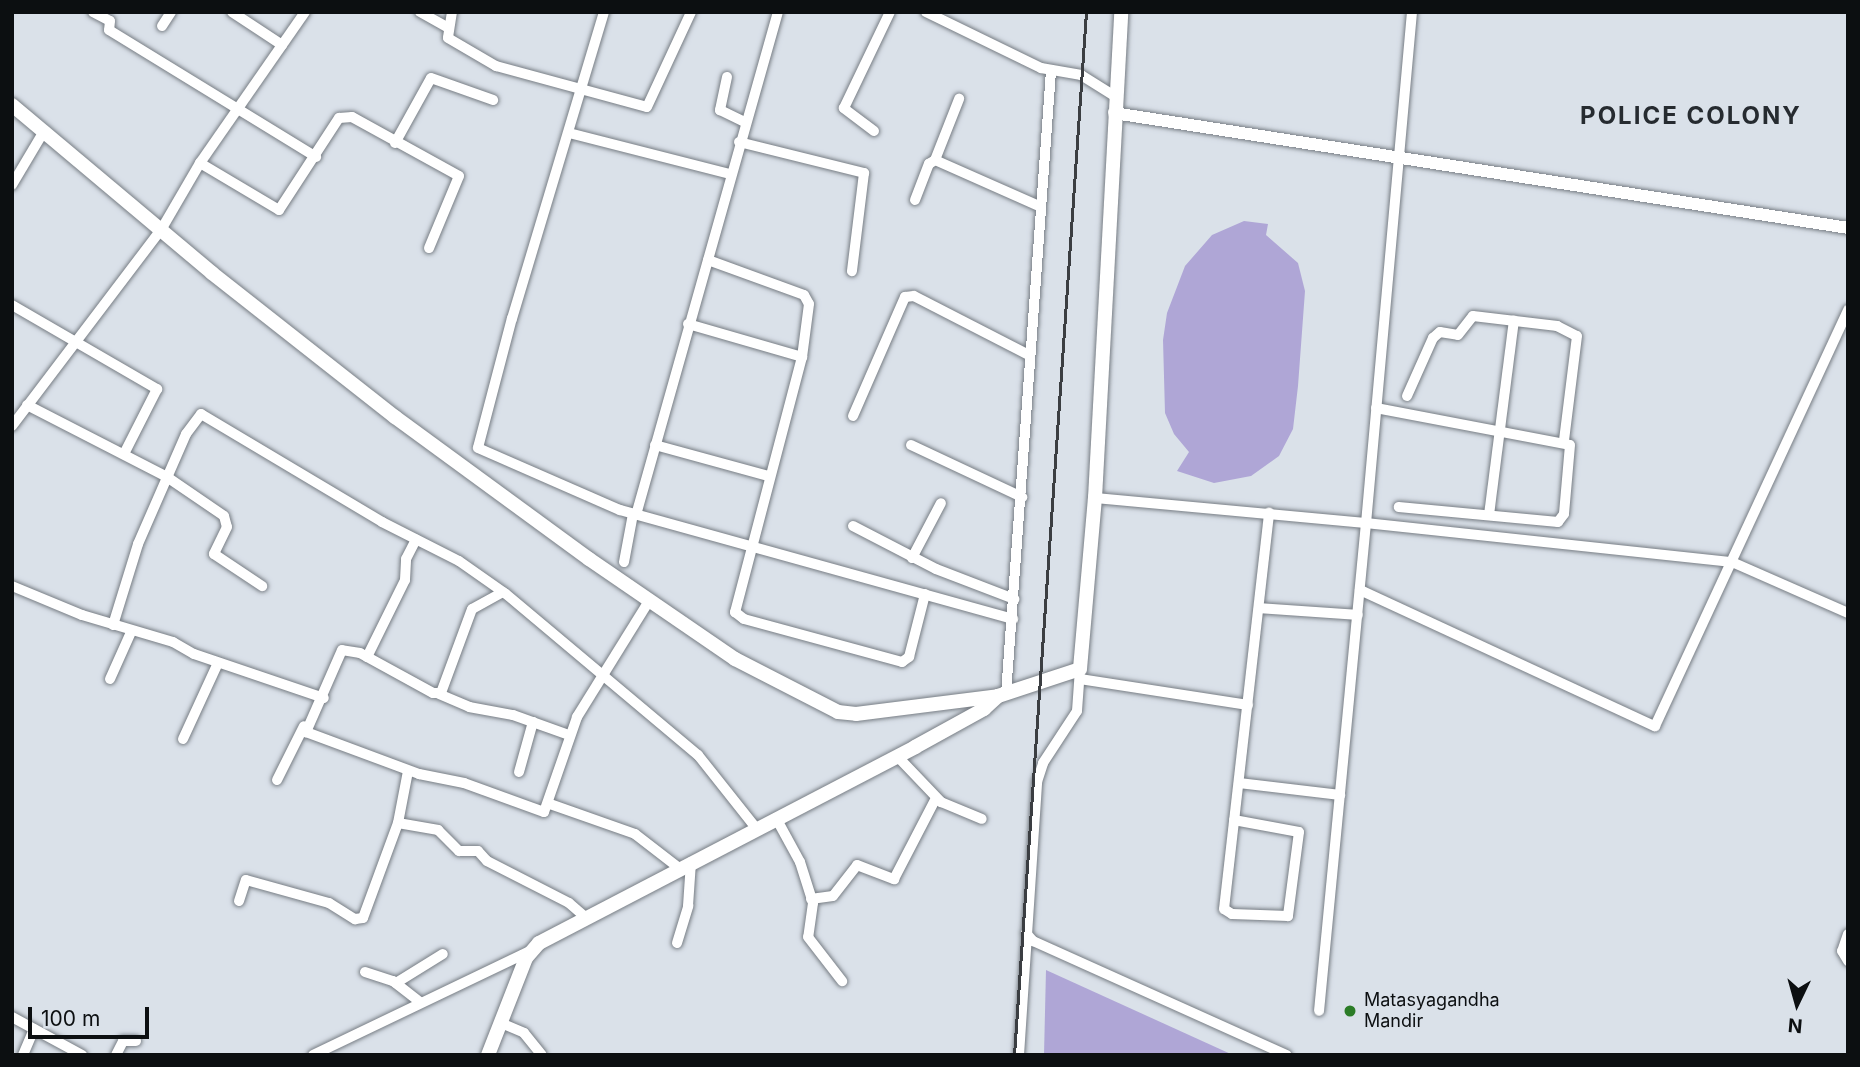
<!DOCTYPE html>
<html>
<head>
<meta charset="utf-8">
<style>
  body { margin:0 }
  #map { position:relative; width:1860px; height:1067px; overflow:hidden; background:#dae1e9; font-family:Inter,sans-serif }
  div>[style] { position:absolute }
  .green>* { inset:0; background:#afa6d6 }
  .roads { filter:drop-shadow(0 0 2px #777d84) drop-shadow(0 0 2px #777d84) }
  .minor>* { height:10px; margin:-5px; padding:0 5px; transform-origin:5px; border-radius:5px; background:#fff }
  .tertiary>* { height:12px; margin:-6px; padding:0 6px; transform-origin:6px; border-radius:6px; background:#fff }
  .secondary>* { height:14px; margin:-7px; padding:0 7px; transform-origin:7px; border-radius:7px; background:#fff }
  .rail>* { height:2.5px; margin:-1.25px; padding:0 1.25px; transform-origin:1.25px; border-radius:1.25px; background:#3b3e42 }
  .dots>* { width:19px; height:19px; translate:-50% -50%; box-sizing:border-box; border:4px solid #dae1e9; border-radius:50% }
  span { translate:-50% -50%; white-space:nowrap; text-align:center; line-height:1.15; -webkit-text-stroke:6px #dae1e9; paint-order:stroke }
  .poi-label { font-size:18px; color:#0c0f11 }
  .left { translate:0 -50%; text-align:left }
  .district-label { font-size:24px; color:#262b30; font-weight:700; letter-spacing:2px }
  .frame { position:absolute; inset:0; border:14px solid #0c0f11; pointer-events:none }
  .north { position:absolute; left:1762px; top:969px; width:70px; height:70px; -webkit-text-stroke:5px #dae1e9; paint-order:stroke; rotate:185deg; font-size:19px; font-weight:700; line-height:28px; text-align:center; color:#0c0f11 }
  .north::after { content:''; display:block; margin:auto; width:24px; height:32px; background:#0c0f11; clip-path:polygon(50% 0,100% 100%,50% 72%,0 100%) }
  .scale { position:absolute; left:28px; top:1007px; width:121px; height:32px; box-sizing:border-box; border:4px solid #0c0f11; border-top:0; padding-left:9px; font-size:21px; line-height:24px; white-space:nowrap; color:#0c0f11; -webkit-text-stroke:5px #dae1e9; paint-order:stroke }
</style>
</head>
<body>
<div id="map">
  <div class="green">
    <div style="clip-path:polygon(1244px 221px,1268px 224px,1266px 235px,1298px 263px,1305px 291px,1298px 386px,1293px 429px,1279px 456px,1251px 476px,1214px 483px,1177px 471px,1189px 452px,1174px 434px,1165px 413px,1163px 340px,1167px 313px,1185px 266px,1212px 235px)"></div>
    <div style="clip-path:polygon(1046px 970px,1233px 1055px,1044px 1055px)"></div>
  </div>
  <div class="roads">
    <div class="minor">
      <div style="left:93px;top:12px;width:19px;rotate:28deg"></div>
      <div style="left:110px;top:21px;width:9px;rotate:96deg"></div>
      <div style="left:109px;top:30px;width:243px;rotate:31.5deg"></div>
      <div style="left:232px;top:12px;width:60px;rotate:33.4deg"></div>
      <div style="left:420px;top:12px;width:31px;rotate:29deg"></div>
      <div style="left:452px;top:12px;width:26px;rotate:99deg"></div>
      <div style="left:448px;top:38px;width:56px;rotate:30.3deg"></div>
      <div style="left:496px;top:66px;width:156px;rotate:15.2deg"></div>
      <div style="left:647px;top:107px;width:105px;rotate:-65.1deg"></div>
      <div style="left:604px;top:12px;width:320px;rotate:106.7deg"></div>
      <div style="left:512px;top:318px;width:134px;rotate:104.7deg"></div>
      <div style="left:478px;top:448px;width:155px;rotate:23.6deg"></div>
      <div style="left:620px;top:510px;width:408px;rotate:15.5deg"></div>
      <div style="left:926px;top:12px;width:128px;rotate:26deg"></div>
      <div style="left:1041px;top:68px;width:41px;rotate:9.9deg"></div>
      <div style="left:1081px;top:75px;width:40px;rotate:32deg"></div>
      <div style="left:1412px;top:12px;width:513px;rotate:95.14deg"></div>
      <div style="left:1366px;top:523px;width:368px;rotate:6.1deg"></div>
      <div style="left:1732px;top:562px;width:127px;rotate:23.7deg"></div>
      <div style="left:162px;top:26px;width:17px;rotate:-57deg"></div>
      <div style="left:727px;top:77px;width:34px;rotate:102deg"></div>
      <div style="left:720px;top:110px;width:28px;rotate:26deg"></div>
      <div style="left:874px;top:131px;width:38px;rotate:-143deg"></div>
      <div style="left:844px;top:108px;width:106px;rotate:-64.4deg"></div>
      <div style="left:569px;top:133px;width:166px;rotate:14.3deg"></div>
      <div style="left:739px;top:142px;width:129px;rotate:13.9deg"></div>
      <div style="left:864px;top:173px;width:99px;rotate:97deg"></div>
      <div style="left:395px;top:143px;width:74px;rotate:-61deg"></div>
      <div style="left:431px;top:78px;width:66px;rotate:19.5deg"></div>
      <div style="left:935px;top:160px;width:66px;rotate:-68.5deg"></div>
      <div style="left:200px;top:163px;width:92px;rotate:30.7deg"></div>
      <div style="left:279px;top:210px;width:110px;rotate:-56.9deg"></div>
      <div style="left:339px;top:118px;width:13px;rotate:-4deg"></div>
      <div style="left:352px;top:117px;width:122px;rotate:28.9deg"></div>
      <div style="left:459px;top:176px;width:78px;rotate:112.6deg"></div>
      <div style="left:12px;top:185px;width:63px;rotate:-59.3deg"></div>
      <div style="left:915px;top:200px;width:39px;rotate:-69deg"></div>
      <div style="left:929px;top:164px;width:7px;rotate:-34deg"></div>
      <div style="left:935px;top:160px;width:114px;rotate:23.9deg"></div>
      <div style="left:708px;top:260px;width:102px;rotate:20deg"></div>
      <div style="left:804px;top:295px;width:10px;rotate:61deg"></div>
      <div style="left:809px;top:304px;width:53px;rotate:97.5deg"></div>
      <div style="left:802px;top:357px;width:264px;rotate:104.7deg"></div>
      <div style="left:735px;top:612px;width:11px;rotate:38deg"></div>
      <div style="left:744px;top:619px;width:164px;rotate:15.2deg"></div>
      <div style="left:902px;top:662px;width:9px;rotate:-36deg"></div>
      <div style="left:909px;top:657px;width:65px;rotate:-75.7deg"></div>
      <div style="left:12px;top:305px;width:168px;rotate:30.1deg"></div>
      <div style="left:157px;top:389px;width:73px;rotate:116.9deg"></div>
      <div style="left:688px;top:324px;width:119px;rotate:16.1deg"></div>
      <div style="left:1407px;top:396px;width:64px;rotate:-65.9deg"></div>
      <div style="left:1433px;top:338px;width:9px;rotate:-41deg"></div>
      <div style="left:1440px;top:332px;width:18px;rotate:9deg"></div>
      <div style="left:1458px;top:335px;width:24px;rotate:-52deg"></div>
      <div style="left:1473px;top:316px;width:85px;rotate:6.8deg"></div>
      <div style="left:1557px;top:326px;width:22px;rotate:27deg"></div>
      <div style="left:1577px;top:336px;width:105px;rotate:97.1deg"></div>
      <div style="left:27px;top:405px;width:157px;rotate:27.2deg"></div>
      <div style="left:167px;top:477px;width:69px;rotate:34.4deg"></div>
      <div style="left:224px;top:516px;width:11px;rotate:75deg"></div>
      <div style="left:227px;top:527px;width:30px;rotate:116deg"></div>
      <div style="left:214px;top:554px;width:58px;rotate:33.7deg"></div>
      <div style="left:1376px;top:408px;width:197px;rotate:10.8deg"></div>
      <div style="left:1570px;top:445px;width:69px;rotate:95deg"></div>
      <div style="left:1564px;top:514px;width:10px;rotate:127deg"></div>
      <div style="left:1558px;top:522px;width:160px;rotate:-174.6deg"></div>
      <div style="left:853px;top:416px;width:130px;rotate:-66.4deg"></div>
      <div style="left:905px;top:297px;width:9px;rotate:-6deg"></div>
      <div style="left:914px;top:296px;width:129px;rotate:27.2deg"></div>
      <div style="left:12px;top:426px;width:246px;rotate:-52.8deg"></div>
      <div style="left:161px;top:230px;width:78px;rotate:-59.8deg"></div>
      <div style="left:200px;top:163px;width:184px;rotate:-55.2deg"></div>
      <div style="left:655px;top:445px;width:117px;rotate:15.3deg"></div>
      <div style="left:911px;top:445px;width:123px;rotate:25.1deg"></div>
      <div style="left:1095px;top:498px;width:272px;rotate:5.3deg"></div>
      <div style="left:1366px;top:523px;width:490px;rotate:95.5deg"></div>
      <div style="left:636px;top:515px;width:523px;rotate:-74.24deg"></div>
      <div style="left:1489px;top:515px;width:196px;rotate:-82.7deg"></div>
      <div style="left:853px;top:526px;width:93px;rotate:27.4deg"></div>
      <div style="left:936px;top:569px;width:84px;rotate:21deg"></div>
      <div style="left:912px;top:558px;width:62px;rotate:-62.2deg"></div>
      <div style="left:624px;top:562px;width:49px;rotate:-79.4deg"></div>
      <div style="left:12px;top:586px;width:76px;rotate:22.5deg"></div>
      <div style="left:82px;top:615px;width:95px;rotate:16.5deg"></div>
      <div style="left:173px;top:642px;width:24px;rotate:30deg"></div>
      <div style="left:194px;top:654px;width:137px;rotate:18.7deg"></div>
      <div style="left:1360px;top:590px;width:325px;rotate:24.8deg"></div>
      <div style="left:1655px;top:726px;width:459px;rotate:-65.1deg"></div>
      <div style="left:503px;top:592px;width:35px;rotate:151deg"></div>
      <div style="left:472px;top:609px;width:90px;rotate:110.3deg"></div>
      <div style="left:441px;top:693px;width:8px;rotate:180deg"></div>
      <div style="left:433px;top:693px;width:83px;rotate:-151.3deg"></div>
      <div style="left:360px;top:653px;width:18px;rotate:-171deg"></div>
      <div style="left:342px;top:650px;width:90px;rotate:113.7deg"></div>
      <div style="left:306px;top:732px;width:121px;rotate:20.4deg"></div>
      <div style="left:419px;top:774px;width:46px;rotate:11.3deg"></div>
      <div style="left:464px;top:783px;width:85px;rotate:19.9deg"></div>
      <div style="left:544px;top:812px;width:101px;rotate:-70.8deg"></div>
      <div style="left:577px;top:717px;width:137px;rotate:-58.2deg"></div>
      <div style="left:1259px;top:608px;width:99px;rotate:4deg"></div>
      <div style="left:113px;top:625px;width:85px;rotate:-72.8deg"></div>
      <div style="left:138px;top:544px;width:120px;rotate:-66.4deg"></div>
      <div style="left:186px;top:434px;width:25px;rotate:-53deg"></div>
      <div style="left:201px;top:414px;width:211px;rotate:30.8deg"></div>
      <div style="left:382px;top:522px;width:86px;rotate:26.9deg"></div>
      <div style="left:459px;top:561px;width:57px;rotate:35.1deg"></div>
      <div style="left:506px;top:594px;width:251px;rotate:40deg"></div>
      <div style="left:698px;top:755px;width:93px;rotate:51.5deg"></div>
      <div style="left:367px;top:657px;width:86px;rotate:-63.7deg"></div>
      <div style="left:405px;top:580px;width:21px;rotate:-87deg"></div>
      <div style="left:406px;top:559px;width:22px;rotate:-63deg"></div>
      <div style="left:110px;top:679px;width:51px;rotate:-65.9deg"></div>
      <div style="left:1080px;top:679px;width:170px;rotate:8.8deg"></div>
      <div style="left:439px;top:694px;width:33px;rotate:23deg"></div>
      <div style="left:469px;top:707px;width:45px;rotate:10.3deg"></div>
      <div style="left:513px;top:715px;width:59px;rotate:19.7deg"></div>
      <div style="left:1006px;top:694px;width:625px;rotate:-85.87deg"></div>
      <div style="left:183px;top:739px;width:84px;rotate:-65.3deg"></div>
      <div style="left:897px;top:756px;width:64px;rotate:46.3deg"></div>
      <div style="left:941px;top:802px;width:44px;rotate:22.5deg"></div>
      <div style="left:519px;top:772px;width:52px;rotate:-74.4deg"></div>
      <div style="left:277px;top:780px;width:60px;rotate:-63.4deg"></div>
      <div style="left:1239px;top:783px;width:102px;rotate:6.8deg"></div>
      <div style="left:550px;top:804px;width:90px;rotate:19.4deg"></div>
      <div style="left:635px;top:834px;width:56px;rotate:37.7deg"></div>
      <div style="left:776px;top:818px;width:50px;rotate:61.4deg"></div>
      <div style="left:800px;top:862px;width:43px;rotate:72.4deg"></div>
      <div style="left:813px;top:903px;width:34px;rotate:98deg"></div>
      <div style="left:808px;top:937px;width:56px;rotate:52.3deg"></div>
      <div style="left:1234px;top:820px;width:66px;rotate:10.5deg"></div>
      <div style="left:1299px;top:832px;width:85px;rotate:97.5deg"></div>
      <div style="left:1288px;top:916px;width:56px;rotate:-178deg"></div>
      <div style="left:1232px;top:914px;width:9px;rotate:-148deg"></div>
      <div style="left:1224px;top:909px;width:399px;rotate:-83.5deg"></div>
      <div style="left:398px;top:823px;width:41px;rotate:9.9deg"></div>
      <div style="left:438px;top:830px;width:30px;rotate:45deg"></div>
      <div style="left:459px;top:851px;width:19px"></div>
      <div style="left:478px;top:851px;width:13px;rotate:48deg"></div>
      <div style="left:487px;top:861px;width:92px;rotate:27.1deg"></div>
      <div style="left:569px;top:903px;width:23px;rotate:41deg"></div>
      <div style="left:811px;top:899px;width:22px;rotate:-8deg"></div>
      <div style="left:833px;top:896px;width:39px;rotate:-52deg"></div>
      <div style="left:857px;top:865px;width:40px;rotate:21deg"></div>
      <div style="left:894px;top:879px;width:91px;rotate:-62.6deg"></div>
      <div style="left:239px;top:901px;width:22px;rotate:-72deg"></div>
      <div style="left:246px;top:880px;width:86px;rotate:15.5deg"></div>
      <div style="left:329px;top:903px;width:31px;rotate:32deg"></div>
      <div style="left:355px;top:919px;width:8px;rotate:-7deg"></div>
      <div style="left:363px;top:918px;width:101px;rotate:-69.8deg"></div>
      <div style="left:398px;top:823px;width:53px;rotate:-79.1deg"></div>
      <div style="left:1026px;top:933px;width:11px;rotate:49deg"></div>
      <div style="left:1033px;top:941px;width:278px;rotate:24.2deg"></div>
      <div style="left:1848px;top:934px;width:18px;rotate:109deg"></div>
      <div style="left:1842px;top:951px;width:12px;rotate:59deg"></div>
      <div style="left:677px;top:943px;width:39px;rotate:-73deg"></div>
      <div style="left:688px;top:906px;width:44px;rotate:-86.1deg"></div>
      <div style="left:365px;top:972px;width:29px;rotate:18deg"></div>
      <div style="left:393px;top:981px;width:34px;rotate:38deg"></div>
      <div style="left:396px;top:983px;width:55px;rotate:-31.7deg"></div>
      <div style="left:12px;top:1017px;width:80px;rotate:28.5deg"></div>
      <div style="left:501px;top:1023px;width:25px;rotate:23deg"></div>
      <div style="left:524px;top:1033px;width:28px;rotate:51deg"></div>
      <div style="left:23px;top:1055px;width:28px;rotate:-67deg"></div>
      <div style="left:116px;top:1055px;width:16px;rotate:-63deg"></div>
      <div style="left:123px;top:1041px;width:13px"></div>
      <div style="left:313px;top:1055px;width:241px;rotate:-25.6deg"></div>
      <div style="left:1019px;top:1055px;width:274px;rotate:-86.2deg"></div>
      <div style="left:1037px;top:782px;width:20px;rotate:-72deg"></div>
      <div style="left:1043px;top:763px;width:62px;rotate:-56.8deg"></div>
      <div style="left:1077px;top:711px;width:42px;rotate:-85.9deg"></div>
    </div>
    <div class="tertiary">
      <div style="left:1114px;top:113px;width:743px;rotate:8.9deg"></div>
    </div>
    <div class="secondary">
      <div style="left:12px;top:105px;width:261px;rotate:40deg"></div>
      <div style="left:212px;top:273px;width:233px;rotate:38.2deg"></div>
      <div style="left:395px;top:417px;width:240px;rotate:36.2deg"></div>
      <div style="left:589px;top:559px;width:177px;rotate:34.4deg"></div>
      <div style="left:735px;top:659px;width:116px;rotate:27.2deg"></div>
      <div style="left:838px;top:712px;width:18px;rotate:6deg"></div>
      <div style="left:856px;top:714px;width:143px;rotate:-7.2deg"></div>
      <div style="left:998px;top:696px;width:86px;rotate:-18.2deg"></div>
      <div style="left:1080px;top:669px;width:172px;rotate:-85deg"></div>
      <div style="left:1095px;top:498px;width:487px;rotate:-86.9deg"></div>
      <div style="left:488px;top:1055px;width:104px;rotate:-68.6deg"></div>
      <div style="left:526px;top:958px;width:20px;rotate:-49deg"></div>
      <div style="left:539px;top:943px;width:424px;rotate:-27.5deg"></div>
      <div style="left:915px;top:747px;width:79px;rotate:-28.8deg"></div>
      <div style="left:984px;top:709px;width:19px;rotate:-43deg"></div>
    </div>
  </div>
  <div class="rail">
    <div style="left:1014px;top:1055px;width:1045px;rotate:-86.05deg"></div>
  </div>
  <div class="dots">
    <div style="left:1350px;top:1011px;background:#2b7c27"></div>
  </div>
  <div class="poi-label">
    <span class="left" style="left:1364px;top:1011px">Matasyagandha<br>Mandir</span>
  </div>
  <div class="district-label">
    <span style="left:1691px;top:116px">POLICE COLONY</span>
  </div>
  <div class="frame"></div>
  <div class="north">N</div>
  <div class="scale">100 m</div>
</div>
</body>
</html>
